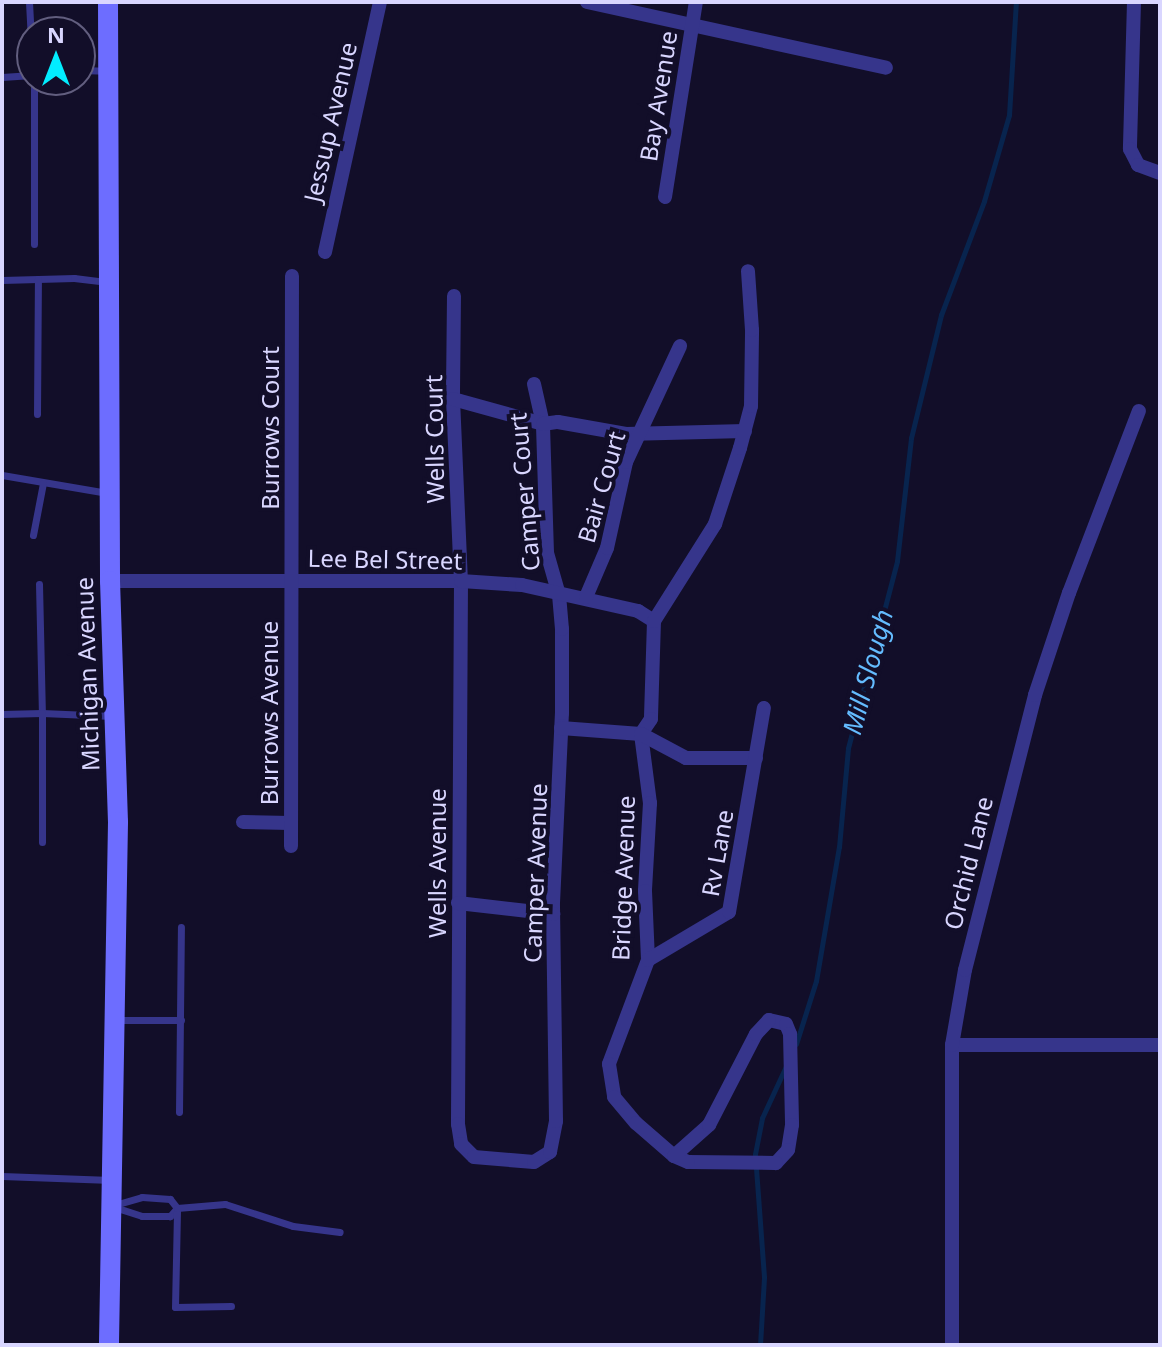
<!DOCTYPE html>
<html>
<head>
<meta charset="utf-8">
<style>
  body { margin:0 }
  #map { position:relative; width:1162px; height:1347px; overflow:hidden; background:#120e29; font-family:"Noto Sans",sans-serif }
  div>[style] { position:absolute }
  .stream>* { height:5px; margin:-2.5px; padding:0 2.5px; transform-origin:2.5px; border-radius:2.5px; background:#08244e }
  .service>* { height:7px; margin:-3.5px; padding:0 3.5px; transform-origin:3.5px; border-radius:3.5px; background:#36358b }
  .minor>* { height:14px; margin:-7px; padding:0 7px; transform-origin:7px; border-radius:7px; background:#36358b }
  .secondary>* { height:20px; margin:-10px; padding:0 10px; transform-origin:10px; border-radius:10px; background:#6d6dff }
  span { translate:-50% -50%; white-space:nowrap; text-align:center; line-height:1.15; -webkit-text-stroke:8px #120e29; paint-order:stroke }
  .street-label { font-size:24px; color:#d9d6ff }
  .water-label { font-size:26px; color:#64bcff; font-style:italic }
  .frame { position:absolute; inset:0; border:4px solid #d9d6ff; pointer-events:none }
  .north { position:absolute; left:16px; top:16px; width:80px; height:80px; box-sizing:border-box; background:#120e29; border:2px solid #625e7f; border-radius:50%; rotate:0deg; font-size:22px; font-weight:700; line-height:32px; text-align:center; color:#d9d6ff }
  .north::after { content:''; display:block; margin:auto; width:28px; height:36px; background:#02edff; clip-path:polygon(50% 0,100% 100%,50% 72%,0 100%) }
</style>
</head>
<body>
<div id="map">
  <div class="stream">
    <div style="left:796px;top:1044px;width:66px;rotate:-72.4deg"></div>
    <div style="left:816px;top:981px;width:136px;rotate:-80.3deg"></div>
    <div style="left:839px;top:847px;width:99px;rotate:-84.8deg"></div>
    <div style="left:848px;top:748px;width:193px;rotate:-75.3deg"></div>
    <div style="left:897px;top:561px;width:124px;rotate:-83.5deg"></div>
    <div style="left:911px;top:438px;width:127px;rotate:-76.3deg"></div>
    <div style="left:941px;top:315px;width:122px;rotate:-69.3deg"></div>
    <div style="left:984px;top:201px;width:90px;rotate:-73.8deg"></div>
    <div style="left:1009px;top:115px;width:113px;rotate:-86.5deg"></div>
    <div style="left:760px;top:1345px;width:68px;rotate:-86.6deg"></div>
    <div style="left:764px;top:1277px;width:123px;rotate:-94.2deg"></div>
    <div style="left:755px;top:1154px;width:37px;rotate:-79deg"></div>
    <div style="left:762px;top:1118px;width:60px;rotate:-65.2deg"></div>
  </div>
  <div class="service">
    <div style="left:29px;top:2px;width:57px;rotate:87deg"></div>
    <div style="left:80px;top:70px;width:25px;rotate:2deg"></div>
    <div style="left:2px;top:77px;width:30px;rotate:-4deg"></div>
    <div style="left:34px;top:244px;width:164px;rotate:-90deg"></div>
    <div style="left:2px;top:280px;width:72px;rotate:-1.6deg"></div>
    <div style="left:74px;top:278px;width:32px;rotate:7deg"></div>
    <div style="left:37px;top:414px;width:135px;rotate:-89.6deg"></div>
    <div style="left:2px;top:475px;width:107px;rotate:9.7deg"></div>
    <div style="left:33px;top:535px;width:53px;rotate:-79.1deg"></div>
    <div style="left:39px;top:584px;width:129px;rotate:88.7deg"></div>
    <div style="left:42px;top:713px;width:70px;rotate:2.5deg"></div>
    <div style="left:2px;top:714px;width:40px;rotate:-1.4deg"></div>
    <div style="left:42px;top:713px;width:129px;rotate:90deg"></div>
    <div style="left:116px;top:1020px;width:65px"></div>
    <div style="left:179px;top:1112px;width:185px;rotate:-89.4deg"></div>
    <div style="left:2px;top:1176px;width:109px;rotate:2.1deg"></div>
    <div style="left:142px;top:1197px;width:28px;rotate:4deg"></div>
    <div style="left:170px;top:1199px;width:11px;rotate:52deg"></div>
    <div style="left:177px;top:1208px;width:11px;rotate:131deg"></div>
    <div style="left:170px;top:1216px;width:28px;rotate:180deg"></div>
    <div style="left:142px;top:1216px;width:33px;rotate:-162deg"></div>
    <div style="left:111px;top:1206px;width:32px;rotate:-16deg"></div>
    <div style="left:231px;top:1306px;width:56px;rotate:179deg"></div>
    <div style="left:175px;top:1307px;width:99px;rotate:-88.8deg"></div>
    <div style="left:177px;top:1208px;width:48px;rotate:-4.8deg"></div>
    <div style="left:225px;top:1204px;width:71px;rotate:17.9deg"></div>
    <div style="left:293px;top:1226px;width:47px;rotate:7.3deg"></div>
  </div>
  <div class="minor">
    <div style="left:587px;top:2px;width:306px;rotate:12.4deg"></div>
    <div style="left:1134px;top:2px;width:147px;rotate:91.6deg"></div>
    <div style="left:1130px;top:149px;width:18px;rotate:63deg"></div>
    <div style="left:1138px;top:165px;width:23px;rotate:20deg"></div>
    <div style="left:665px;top:197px;width:197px;rotate:-81deg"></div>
    <div style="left:325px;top:252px;width:256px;rotate:-77.6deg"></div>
    <div style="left:454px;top:296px;width:103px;rotate:90.6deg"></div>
    <div style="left:453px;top:399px;width:182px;rotate:87.5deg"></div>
    <div style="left:461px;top:581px;width:543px;rotate:90.32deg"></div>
    <div style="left:458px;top:1124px;width:20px;rotate:81deg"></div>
    <div style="left:461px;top:1144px;width:18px;rotate:45deg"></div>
    <div style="left:474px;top:1157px;width:60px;rotate:4.8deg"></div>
    <div style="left:534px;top:1162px;width:19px;rotate:-32deg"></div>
    <div style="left:550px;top:1152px;width:32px;rotate:-79deg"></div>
    <div style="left:556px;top:1121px;width:218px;rotate:-90.8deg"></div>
    <div style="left:553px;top:903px;width:190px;rotate:-87.3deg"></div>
    <div style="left:562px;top:713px;width:84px;rotate:-90deg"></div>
    <div style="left:562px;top:629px;width:34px;rotate:-95deg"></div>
    <div style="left:559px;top:595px;width:44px;rotate:-105.9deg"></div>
    <div style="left:547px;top:553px;width:129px;rotate:-91.8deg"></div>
    <div style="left:543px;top:424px;width:41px;rotate:-102.7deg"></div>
    <div style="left:453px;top:399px;width:93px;rotate:15.5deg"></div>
    <div style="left:543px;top:424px;width:15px;rotate:-8deg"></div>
    <div style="left:558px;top:422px;width:69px;rotate:10deg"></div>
    <div style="left:626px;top:434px;width:119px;rotate:-1.4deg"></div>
    <div style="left:110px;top:581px;width:351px"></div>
    <div style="left:461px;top:581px;width:61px;rotate:3.8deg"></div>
    <div style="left:522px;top:585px;width:119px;rotate:12.6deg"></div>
    <div style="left:638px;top:611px;width:19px;rotate:32deg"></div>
    <div style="left:586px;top:597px;width:53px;rotate:-66.8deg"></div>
    <div style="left:607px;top:548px;width:88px;rotate:-77.5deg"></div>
    <div style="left:626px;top:462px;width:128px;rotate:-65deg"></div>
    <div style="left:654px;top:621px;width:98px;rotate:91.8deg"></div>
    <div style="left:651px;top:719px;width:18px;rotate:124deg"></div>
    <div style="left:641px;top:734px;width:70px;rotate:82.6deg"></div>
    <div style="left:650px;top:803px;width:88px;rotate:93.3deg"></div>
    <div style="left:645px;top:891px;width:69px;rotate:87.5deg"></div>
    <div style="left:648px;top:960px;width:111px;rotate:110.6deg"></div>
    <div style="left:609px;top:1064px;width:33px;rotate:81deg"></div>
    <div style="left:614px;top:1097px;width:34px;rotate:50deg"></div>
    <div style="left:636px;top:1123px;width:50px;rotate:41deg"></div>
    <div style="left:654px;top:621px;width:115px;rotate:-57.8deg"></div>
    <div style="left:715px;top:524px;width:80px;rotate:-71.8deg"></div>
    <div style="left:740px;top:448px;width:43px;rotate:-75.3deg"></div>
    <div style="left:751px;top:406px;width:76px;rotate:-89.2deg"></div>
    <div style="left:752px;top:330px;width:59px;rotate:-93.9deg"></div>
    <div style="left:561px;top:728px;width:80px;rotate:4.3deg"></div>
    <div style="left:641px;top:734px;width:51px;rotate:28.1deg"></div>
    <div style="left:686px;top:758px;width:70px"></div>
    <div style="left:243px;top:822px;width:47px;rotate:1.2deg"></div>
    <div style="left:291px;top:846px;width:570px;rotate:-89.9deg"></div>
    <div style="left:458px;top:903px;width:96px;rotate:6.6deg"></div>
    <div style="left:648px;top:960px;width:94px;rotate:-30.7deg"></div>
    <div style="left:729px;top:912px;width:207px;rotate:-80.3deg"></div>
    <div style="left:769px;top:1020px;width:17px;rotate:13deg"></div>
    <div style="left:786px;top:1024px;width:11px;rotate:68deg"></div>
    <div style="left:790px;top:1034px;width:91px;rotate:88.7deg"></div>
    <div style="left:792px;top:1125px;width:25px;rotate:99deg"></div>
    <div style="left:788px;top:1150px;width:18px;rotate:133deg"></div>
    <div style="left:776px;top:1163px;width:88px;rotate:-179.3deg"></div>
    <div style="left:688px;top:1162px;width:15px;rotate:-157deg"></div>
    <div style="left:674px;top:1156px;width:47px;rotate:-41.5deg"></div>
    <div style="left:709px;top:1125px;width:102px;rotate:-62.7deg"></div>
    <div style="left:756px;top:1034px;width:19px;rotate:-47deg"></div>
    <div style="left:952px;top:1045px;width:208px"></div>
    <div style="left:952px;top:1345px;width:300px;rotate:-90deg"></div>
    <div style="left:952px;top:1045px;width:76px;rotate:-80.2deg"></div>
    <div style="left:965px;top:970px;width:284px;rotate:-75.7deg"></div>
    <div style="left:1035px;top:695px;width:108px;rotate:-71.6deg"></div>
    <div style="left:1069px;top:593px;width:195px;rotate:-69deg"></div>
  </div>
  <div class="secondary">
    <div style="left:108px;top:2px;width:579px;rotate:89.8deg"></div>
    <div style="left:110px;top:581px;width:241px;rotate:88.1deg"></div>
    <div style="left:118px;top:822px;width:523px;rotate:90.99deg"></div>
  </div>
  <div class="street-label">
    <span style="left:658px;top:96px;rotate:-81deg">Bay Avenue</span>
    <span style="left:330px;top:122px;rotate:-77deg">Jessup Avenue</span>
    <span style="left:270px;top:428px;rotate:-90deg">Burrows Court</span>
    <span style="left:434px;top:439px;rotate:-91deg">Wells Court</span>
    <span style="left:601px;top:487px;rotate:-74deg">Bair Court</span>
    <span style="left:524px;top:492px;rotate:-95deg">Camper Court</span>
    <span style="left:385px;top:559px;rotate:1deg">Lee Bel Street</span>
    <span style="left:87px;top:674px;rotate:-92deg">Michigan Avenue</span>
    <span style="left:269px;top:713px;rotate:-90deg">Burrows Avenue</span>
    <span style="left:717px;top:853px;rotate:-80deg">Rv Lane</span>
    <span style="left:437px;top:863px;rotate:-90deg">Wells Avenue</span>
    <span style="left:968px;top:863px;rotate:-76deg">Orchid Lane</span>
    <span style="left:535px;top:873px;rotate:-88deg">Camper Avenue</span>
    <span style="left:623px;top:878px;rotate:-88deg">Bridge Avenue</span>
  </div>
  <div class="water-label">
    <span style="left:868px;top:672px;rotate:-75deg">Mill Slough</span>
  </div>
  <div class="frame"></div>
  <div class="north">N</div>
</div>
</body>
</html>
